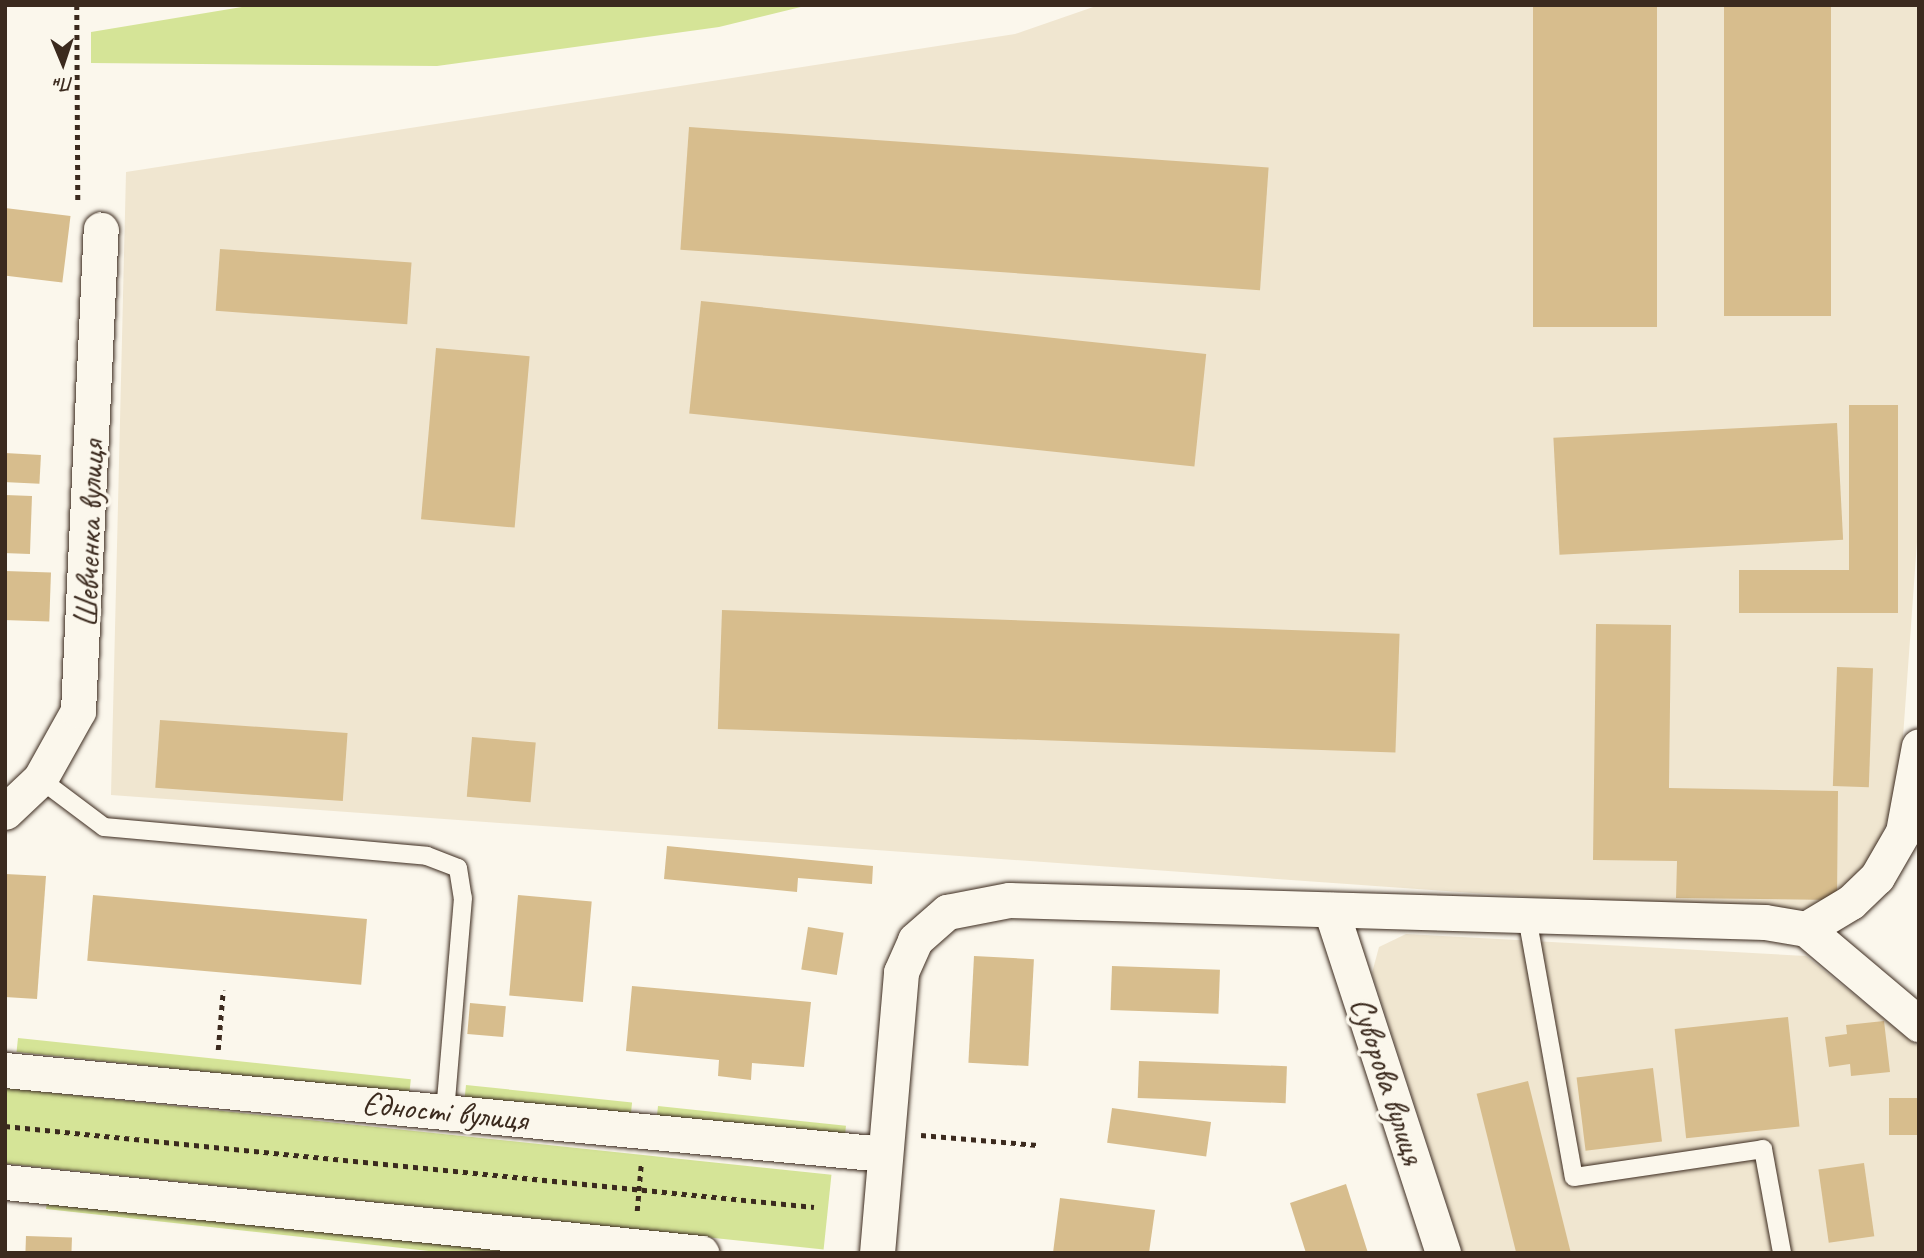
<!DOCTYPE html>
<html>
<head>
<meta charset="utf-8">
<style>
  body { margin:0 }
  #map { position:relative; width:1924px; height:1258px; overflow:hidden; background:#fbf7ec; font-family:Caveat,sans-serif }
  div>[style] { position:absolute }
  .built>* { inset:0; background:#f0e6d0 }
  .green>* { inset:0; background:#d5e497; transform-origin:0 0 }
  .building>* { inset:0; background:#d7bd8d; transform-origin:0 0 }
  .path>* { height:4.5px; margin-top:-2.25px; transform-origin:0; background:repeating-linear-gradient(90deg,#3b2a1e 0 5px,transparent 0 10px) }
  .roads { filter:drop-shadow(0 0 2px #3b2a1e) drop-shadow(0 0 2px #3b2a1e) }
  .service>* { height:18px; margin:-9px; padding:0 9px; transform-origin:9px; border-radius:9px; background:#fbf7ec }
  .minor>* { height:35px; margin:-17.5px; padding:0 17.5px; transform-origin:17.5px; border-radius:17.5px; background:#fbf7ec }
  span { translate:-50% -50%; white-space:nowrap; text-align:center; line-height:1.15; -webkit-text-stroke:7px #fbf7ec; paint-order:stroke }
  .street-label { font-size:33px; color:#3b2a1e }
  .frame { position:absolute; inset:0; border:7px solid #3b2a1e; pointer-events:none }
  .north { position:absolute; left:28px; top:28px; width:70px; height:70px; -webkit-text-stroke:5px #fbf7ec; paint-order:stroke; rotate:178deg; font-size:19px; font-weight:700; line-height:28px; text-align:center; color:#3b2a1e }
  .north::after { content:''; display:block; margin:auto; width:24px; height:32px; background:#3b2a1e; clip-path:polygon(50% 0,100% 100%,50% 72%,0 100%) }
</style>
</head>
<body>
<div id="map">
  <div class="built">
    <div style="clip-path:polygon(1099px 5px,1919px 5px,1919px 514px,1899px 793px,1867px 869px,1836px 905px,1765px 914px,111px 795px,126px 172px,1015px 34px)"></div>
    <div style="clip-path:polygon(1406px 934px,1806px 956px,1919px 1047px,1919px 1253px,1463px 1253px,1372px 973px,1379px 947px)"></div>
  </div>
  <div class="green">
    <div style="clip-path:polygon(254px 5px,809px 5px,719px 27px,437px 66px,91px 63px,91px 32px)"></div>
    <div style="left:18px;top:1038px;width:395px;height:14px;rotate:6deg"></div>
    <div style="left:466px;top:1085px;width:167px;height:14px;rotate:6deg"></div>
    <div style="left:5px;top:1088px;width:831px;height:75px;rotate:6deg"></div>
    <div style="left:658px;top:1106px;width:189px;height:13px;rotate:6deg"></div>
    <div style="clip-path:polygon(48px 1195px,566px 1253px,447px 1253px,46px 1209px)"></div>
  </div>
  <div class="building">
    <div style="left:1533px;top:5px;width:124px;height:322px"></div>
    <div style="left:1724px;top:5px;width:107px;height:311px"></div>
    <div style="left:689px;top:127px;width:581px;height:123px;rotate:4deg"></div>
    <div style="left:5px;top:208px;width:66px;height:67px;rotate:7deg"></div>
    <div style="left:220px;top:249px;width:192px;height:62px;rotate:4deg"></div>
    <div style="left:701px;top:301px;width:508px;height:113px;rotate:6deg"></div>
    <div style="left:436px;top:348px;width:94px;height:172px;rotate:5deg"></div>
    <div style="clip-path:polygon(1849px 405px,1898px 405px,1898px 613px,1739px 613px,1739px 570px,1849px 570px)"></div>
    <div style="left:1837px;top:423px;width:117px;height:284px;rotate:87deg"></div>
    <div style="left:5px;top:453px;width:36px;height:29px;rotate:3deg"></div>
    <div style="left:5px;top:495px;width:27px;height:58px;rotate:2deg"></div>
    <div style="left:5px;top:571px;width:46px;height:49px;rotate:2deg"></div>
    <div style="left:722px;top:610px;width:678px;height:119px;rotate:2deg"></div>
    <div style="clip-path:polygon(1596px 624px,1671px 625px,1669px 788px,1838px 791px,1837px 900px,1676px 898px,1677px 861px,1593px 860px)"></div>
    <div style="left:1837px;top:667px;width:36px;height:119px;rotate:2deg"></div>
    <div style="left:160px;top:720px;width:188px;height:68px;rotate:4deg"></div>
    <div style="left:472px;top:737px;width:64px;height:60px;rotate:5deg"></div>
    <div style="clip-path:polygon(667px 846px,873px 866px,872px 884px,798px 878px,797px 892px,664px 879px)"></div>
    <div style="clip-path:polygon(5px 874px,46px 876px,37px 999px,5px 997px)"></div>
    <div style="left:93px;top:895px;width:275px;height:66px;rotate:5deg"></div>
    <div style="left:518px;top:895px;width:74px;height:101px;rotate:5deg"></div>
    <div style="left:808px;top:927px;width:36px;height:43px;rotate:9deg"></div>
    <div style="left:974px;top:956px;width:60px;height:107px;rotate:3deg"></div>
    <div style="left:1112px;top:966px;width:108px;height:44px;rotate:2deg"></div>
    <div style="clip-path:polygon(632px 986px,811px 1002px,804px 1067px,752px 1063px,751px 1080px,718px 1076px,719px 1060px,626px 1051px)"></div>
    <div style="left:470px;top:1003px;width:36px;height:31px;rotate:5deg"></div>
    <div style="left:1788px;top:1017px;width:110px;height:114px;rotate:84deg"></div>
    <div style="clip-path:polygon(1884px 1021px,1890px 1072px,1851px 1076px,1850px 1064px,1829px 1067px,1825px 1037px,1847px 1034px,1846px 1025px)"></div>
    <div style="left:1139px;top:1061px;width:148px;height:37px;rotate:2deg"></div>
    <div style="left:1653px;top:1068px;width:74px;height:77px;rotate:83deg"></div>
    <div style="left:1528px;top:1081px;width:177px;height:53px;rotate:76deg"></div>
    <div style="left:1919px;top:1098px;width:37px;height:30px;rotate:90deg"></div>
    <div style="left:1112px;top:1108px;width:100px;height:35px;rotate:8deg"></div>
    <div style="left:1864px;top:1163px;width:74px;height:46px;rotate:82deg"></div>
    <div style="clip-path:polygon(1346px 1184px,1368px 1253px,1306px 1253px,1290px 1203px)"></div>
    <div style="clip-path:polygon(1060px 1198px,1155px 1210px,1149px 1253px,1053px 1253px)"></div>
    <div style="left:26px;top:1236px;width:46px;height:17px;rotate:2deg"></div>
  </div>
  <div class="path">
    <div style="left:77px;top:5px;width:198px;rotate:89.7deg"></div>
    <div style="left:218px;top:1050px;width:60px;rotate:-85.2deg"></div>
    <div style="left:5px;top:1126px;width:813px;rotate:5.72deg"></div>
    <div style="left:921px;top:1135px;width:117px;rotate:4.9deg"></div>
    <div style="left:637px;top:1211px;width:47px;rotate:-85.1deg"></div>
  </div>
  <div class="roads">
    <div class="service">
      <div style="left:40px;top:779px;width:80px;rotate:36.9deg"></div>
      <div style="left:104px;top:827px;width:324px;rotate:5.1deg"></div>
      <div style="left:427px;top:856px;width:33px;rotate:21deg"></div>
      <div style="left:458px;top:868px;width:30px;rotate:81deg"></div>
      <div style="left:463px;top:898px;width:215px;rotate:94.8deg"></div>
      <div style="left:1527px;top:917px;width:264px;rotate:79.8deg"></div>
      <div style="left:1574px;top:1177px;width:191px;rotate:-8.4deg"></div>
      <div style="left:1763px;top:1149px;width:106px;rotate:79.6deg"></div>
    </div>
    <div class="minor">
      <div style="left:5px;top:812px;width:48px;rotate:-43.3deg"></div>
      <div style="left:40px;top:779px;width:78px;rotate:-60.8deg"></div>
      <div style="left:78px;top:711px;width:482px;rotate:-87.3deg"></div>
      <div style="left:1331px;top:910px;width:361px;rotate:71.9deg"></div>
      <div style="left:1806px;top:929px;width:148px;rotate:40.1deg"></div>
      <div style="left:5px;top:1070px;width:883px;rotate:5.46deg"></div>
      <div style="left:5px;top:1182px;width:700px;rotate:5.82deg"></div>
      <div style="left:877px;top:1253px;width:282px;rotate:-85.1deg"></div>
      <div style="left:901px;top:972px;width:35px;rotate:-66deg"></div>
      <div style="left:915px;top:940px;width:43px;rotate:-41.2deg"></div>
      <div style="left:947px;top:912px;width:63px;rotate:-11deg"></div>
      <div style="left:1009px;top:900px;width:756px;rotate:1.67deg"></div>
      <div style="left:1765px;top:922px;width:42px;rotate:9.7deg"></div>
      <div style="left:1806px;top:929px;width:52px;rotate:-31deg"></div>
      <div style="left:1851px;top:902px;width:36px;rotate:-44deg"></div>
      <div style="left:1877px;top:877px;width:52px;rotate:-60deg"></div>
      <div style="left:1903px;top:832px;width:87px;rotate:-79.5deg"></div>
    </div>
  </div>
  <div class="street-label">
    <span style="left:90px;top:534px;rotate:-88deg">Шевченка вулиця</span>
    <span style="left:1387px;top:1081px;rotate:72deg">Суворова вулиця</span>
    <span style="left:445px;top:1112px;rotate:6deg">Єдності вулиця</span>
  </div>
  <div class="frame"></div>
  <div class="north">Пн</div>
</div>
</body>
</html>
